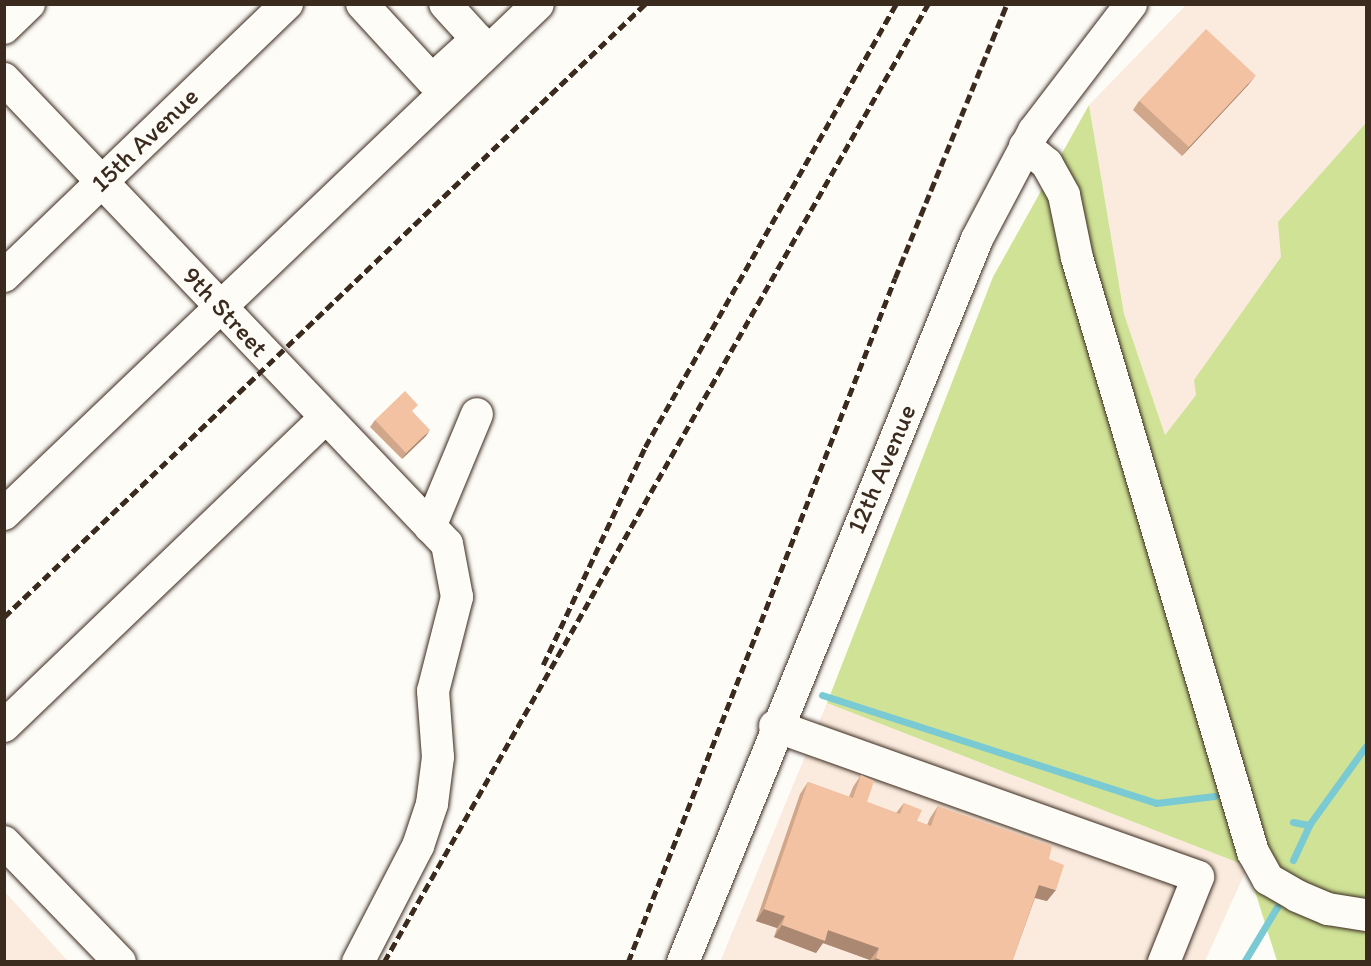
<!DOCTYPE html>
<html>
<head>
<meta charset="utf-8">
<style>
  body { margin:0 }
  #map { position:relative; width:1371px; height:966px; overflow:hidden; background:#fdfcf7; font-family:Itim,sans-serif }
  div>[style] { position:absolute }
  .built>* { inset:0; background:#faebde }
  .green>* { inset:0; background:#cfe296 }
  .stream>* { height:7px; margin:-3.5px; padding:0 3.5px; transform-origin:3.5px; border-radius:3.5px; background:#7acad3 }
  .roads { filter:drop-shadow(0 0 2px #3b2a1e) drop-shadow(0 0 2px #3b2a1e) }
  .minor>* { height:32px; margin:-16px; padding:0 16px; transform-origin:16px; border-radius:16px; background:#fdfcf7 }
  .rail>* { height:4.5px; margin-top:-2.25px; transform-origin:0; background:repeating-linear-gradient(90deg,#3b2a1e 0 9px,transparent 0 13.5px) }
  .wall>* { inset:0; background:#d1a78c }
  .shaded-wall>* { inset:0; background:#aa8872 }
  .building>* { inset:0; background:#f3c2a3; transform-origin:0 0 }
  span { translate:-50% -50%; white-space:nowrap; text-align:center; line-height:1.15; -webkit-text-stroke:6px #fdfcf7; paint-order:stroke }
  .street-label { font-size:26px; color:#3b2a1e }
  .frame { position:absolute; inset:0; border:6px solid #3b2a1e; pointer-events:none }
</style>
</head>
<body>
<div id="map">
  <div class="built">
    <div style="clip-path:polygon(1186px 5px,1366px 5px,1366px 177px,1165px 435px,1124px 314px,1089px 105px)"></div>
    <div style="clip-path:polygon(827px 703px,1248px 866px,1205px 961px,720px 962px)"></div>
    <div style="clip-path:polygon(5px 892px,68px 961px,5px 961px)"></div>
  </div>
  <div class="green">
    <div style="clip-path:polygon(1089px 105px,1124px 314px,1165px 435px,1196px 395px,1194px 380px,1281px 257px,1278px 222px,1366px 123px,1366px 961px,1277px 961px,1247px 866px,827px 703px,993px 277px)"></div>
  </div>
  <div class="stream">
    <div style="left:822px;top:695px;width:351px;rotate:17.9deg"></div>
    <div style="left:1156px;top:803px;width:59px;rotate:-6.8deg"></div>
    <div style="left:1293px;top:822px;width:16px;rotate:11deg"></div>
    <div style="left:1293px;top:860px;width:38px;rotate:-65deg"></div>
    <div style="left:1309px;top:825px;width:97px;rotate:-54.2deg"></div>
    <div style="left:1244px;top:962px;width:64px;rotate:-59deg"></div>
  </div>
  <div class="roads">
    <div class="minor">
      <div style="left:362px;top:4px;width:103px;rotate:47.4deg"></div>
      <div style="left:432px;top:80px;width:61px;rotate:-42.3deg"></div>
      <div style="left:477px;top:39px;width:47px;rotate:-132.4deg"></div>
      <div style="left:4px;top:28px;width:35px;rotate:-44deg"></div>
      <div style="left:4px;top:79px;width:642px;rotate:46.39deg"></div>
      <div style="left:447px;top:544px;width:54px;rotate:79.3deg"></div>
      <div style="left:457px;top:597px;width:97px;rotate:104.3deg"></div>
      <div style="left:433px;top:691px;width:66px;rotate:85.7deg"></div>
      <div style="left:438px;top:757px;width:47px;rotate:97.3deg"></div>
      <div style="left:432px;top:804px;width:44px;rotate:108.4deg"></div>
      <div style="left:418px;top:846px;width:131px;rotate:117.3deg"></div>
      <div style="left:1025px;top:146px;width:28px;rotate:39deg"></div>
      <div style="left:1047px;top:164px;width:35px;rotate:61deg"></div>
      <div style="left:1064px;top:195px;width:64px;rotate:78.3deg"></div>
      <div style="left:1077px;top:258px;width:620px;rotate:73.5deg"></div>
      <div style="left:1253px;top:852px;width:31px;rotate:61deg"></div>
      <div style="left:1268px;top:879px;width:34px;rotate:30deg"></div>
      <div style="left:1297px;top:896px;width:34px;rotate:23deg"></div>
      <div style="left:1328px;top:909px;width:38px;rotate:9deg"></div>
      <div style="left:4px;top:276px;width:393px;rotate:-43.9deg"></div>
      <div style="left:4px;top:514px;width:738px;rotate:-43.68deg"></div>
      <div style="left:430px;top:527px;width:122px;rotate:-67.4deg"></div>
      <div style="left:4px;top:726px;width:443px;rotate:-43.8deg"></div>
      <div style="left:775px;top:726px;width:449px;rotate:19.6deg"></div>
      <div style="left:1198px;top:877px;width:92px;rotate:111.8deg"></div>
      <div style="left:4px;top:842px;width:167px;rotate:46deg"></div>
      <div style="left:683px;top:962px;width:780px;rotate:-67.87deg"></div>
      <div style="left:977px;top:239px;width:122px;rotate:-62.2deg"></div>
      <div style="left:1034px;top:131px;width:160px;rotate:-52.6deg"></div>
    </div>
  </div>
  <div class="rail">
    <div style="left:4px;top:617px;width:887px;rotate:-43.72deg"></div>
    <div style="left:543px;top:665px;width:241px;rotate:-64.9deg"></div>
    <div style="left:645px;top:447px;width:509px;rotate:-60.46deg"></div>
    <div style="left:384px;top:962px;width:1102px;rotate:-60.41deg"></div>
    <div style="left:628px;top:962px;width:734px;rotate:-68.68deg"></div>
    <div style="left:895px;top:278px;width:296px;rotate:-67.8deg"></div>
  </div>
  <div class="wall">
    <div style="clip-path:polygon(1249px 84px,1182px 156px,1133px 110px,1139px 101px)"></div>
    <div style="clip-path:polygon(413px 412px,426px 436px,402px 459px,370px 427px,375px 420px)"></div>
    <div style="clip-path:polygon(861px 775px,867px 802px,896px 813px,904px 803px,917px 821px,927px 825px,930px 818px,938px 806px,1049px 859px,1047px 901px,1035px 898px,1012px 962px,870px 962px,870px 960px,823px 943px,816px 953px,774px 937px,777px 928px,756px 921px,800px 794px,808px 782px,849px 797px,853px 787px)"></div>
  </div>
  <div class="shaded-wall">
    <div style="clip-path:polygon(1256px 75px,1249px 84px,1182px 156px,1189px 147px)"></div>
    <div style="clip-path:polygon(430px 430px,426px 436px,402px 459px,406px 453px)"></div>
    <div style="clip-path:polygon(1039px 885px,1056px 890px,1047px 901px,1031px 897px)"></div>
    <div style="clip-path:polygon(764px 909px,785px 916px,777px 928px,756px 921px)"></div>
    <div style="clip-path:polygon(782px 925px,828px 930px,879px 948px,870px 960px,823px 943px,816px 953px,774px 937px)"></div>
    <div style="clip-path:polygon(876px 958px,886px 962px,873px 962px)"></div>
  </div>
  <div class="building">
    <div style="left:1206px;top:29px;width:68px;height:98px;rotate:43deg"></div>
    <div style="clip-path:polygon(405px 391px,418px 405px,412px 411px,430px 430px,406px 453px,375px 420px)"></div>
    <div style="clip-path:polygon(861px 775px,874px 781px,867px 802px,900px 814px,904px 803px,922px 810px,917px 821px,931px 826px,938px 806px,1052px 846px,1049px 859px,1064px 865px,1056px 890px,1039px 885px,1012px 962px,886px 962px,876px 958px,879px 948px,828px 930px,825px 941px,782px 925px,785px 916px,764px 909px,808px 782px,853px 798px)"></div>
  </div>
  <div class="street-label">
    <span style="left:145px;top:140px;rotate:-44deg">15th Avenue</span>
    <span style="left:225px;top:312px;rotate:47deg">9th Street</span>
    <span style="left:882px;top:469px;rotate:-67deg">12th Avenue</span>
  </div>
  <div class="frame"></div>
</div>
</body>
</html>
